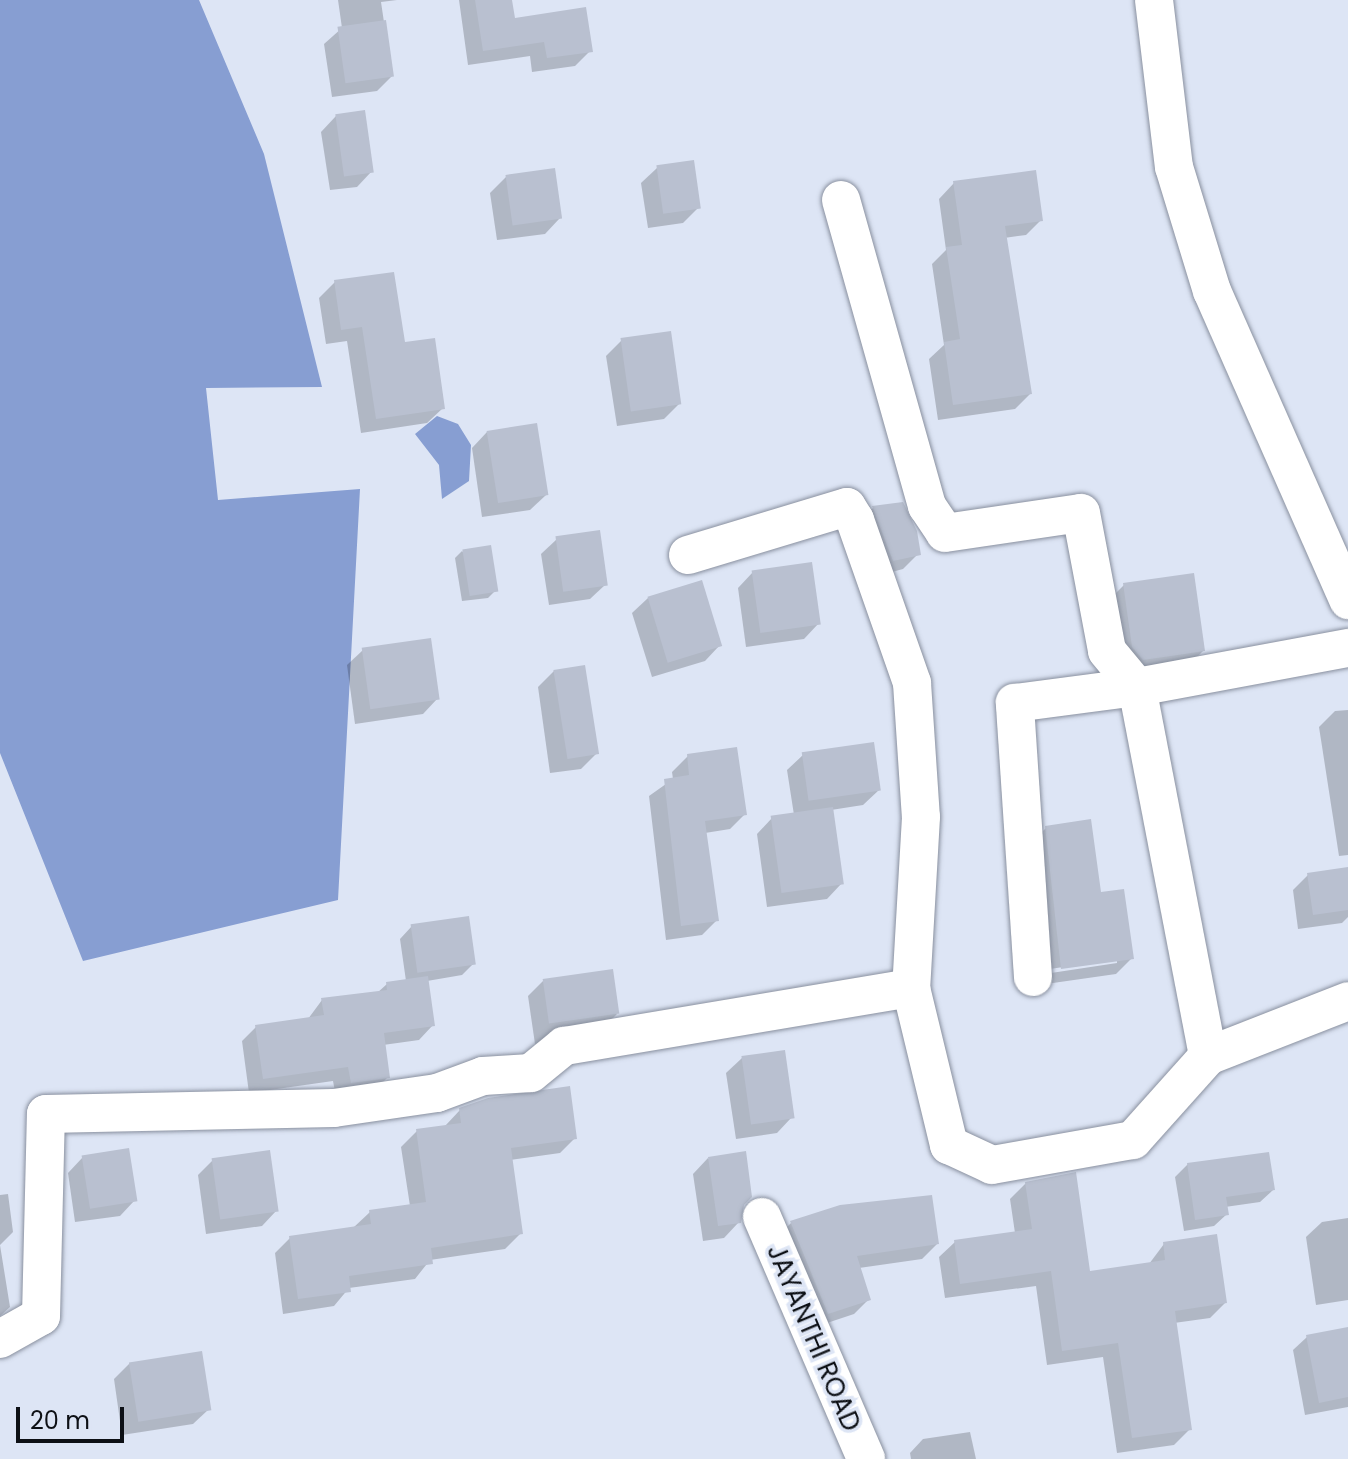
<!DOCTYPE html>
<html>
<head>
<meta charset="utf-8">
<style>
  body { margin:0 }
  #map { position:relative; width:1348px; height:1459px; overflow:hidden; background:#dde5f5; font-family:Poppins,sans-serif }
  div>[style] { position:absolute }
  .water>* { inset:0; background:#879ed2 }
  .shadow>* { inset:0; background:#0003 }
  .building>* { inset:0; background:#b9c0d0; transform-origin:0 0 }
  .roads { filter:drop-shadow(0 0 2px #89909f) drop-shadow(0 0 2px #89909f) }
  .minor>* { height:38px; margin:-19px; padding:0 19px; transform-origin:19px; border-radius:19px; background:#fff }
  span { translate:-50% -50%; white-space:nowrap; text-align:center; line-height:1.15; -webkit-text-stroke:7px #dde5f5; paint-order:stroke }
  .street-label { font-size:26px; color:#0d1015 }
  .scale { position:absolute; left:16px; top:1407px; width:108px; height:36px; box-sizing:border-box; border:4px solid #0d1015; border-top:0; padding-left:10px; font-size:24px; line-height:28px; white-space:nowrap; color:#0d1015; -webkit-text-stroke:6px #dde5f5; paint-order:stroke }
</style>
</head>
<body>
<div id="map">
  <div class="water">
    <div style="clip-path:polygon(0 0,199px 0,264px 154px,322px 387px,206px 388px,218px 500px,360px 489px,338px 900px,83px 961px,0 753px)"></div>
    <div style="clip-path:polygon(437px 416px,458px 424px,471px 445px,469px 481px,442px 499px,439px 465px,415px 434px)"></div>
  </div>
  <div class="shadow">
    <div style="clip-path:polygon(338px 0,397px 0,381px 2px,392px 76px,377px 91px,332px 97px,324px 44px,342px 28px)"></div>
    <div style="clip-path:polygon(459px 0,510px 0,513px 20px,590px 51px,575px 66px,532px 72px,530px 56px,468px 65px)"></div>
    <div style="clip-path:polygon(336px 116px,372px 171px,357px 187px,330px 190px,321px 132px)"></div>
    <div style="clip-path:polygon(657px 168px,699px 207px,683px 223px,648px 228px,641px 183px)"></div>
    <div style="clip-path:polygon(506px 177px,560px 218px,545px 234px,497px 240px,490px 193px)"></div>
    <div style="clip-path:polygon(954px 183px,1041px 220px,1026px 235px,1004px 238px,1030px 394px,1015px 409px,938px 420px,929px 359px,944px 345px,932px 264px,946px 250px,939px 199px)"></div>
    <div style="clip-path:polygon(335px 282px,403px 345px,443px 408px,427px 423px,361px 433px,347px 341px,326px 344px,319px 298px)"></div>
    <div style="clip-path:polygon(622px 340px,679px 404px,664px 419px,617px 426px,606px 356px)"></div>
    <div style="clip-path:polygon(487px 432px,546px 495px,530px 510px,482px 517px,472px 448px)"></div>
    <div style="clip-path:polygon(873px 508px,918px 554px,903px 569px,877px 576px,858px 523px)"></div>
    <div style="clip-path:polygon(557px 539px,606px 584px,590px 599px,549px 605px,541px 554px)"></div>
    <div style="clip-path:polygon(462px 551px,496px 590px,488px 598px,462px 601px,455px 558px)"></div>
    <div style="clip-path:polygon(753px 572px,819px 623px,804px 639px,746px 647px,738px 588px)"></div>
    <div style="clip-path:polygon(1124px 585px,1203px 651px,1188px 666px,1127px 675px,1109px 600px)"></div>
    <div style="clip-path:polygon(648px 598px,720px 645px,705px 661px,652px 677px,632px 613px)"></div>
    <div style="clip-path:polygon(363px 650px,438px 698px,423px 714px,355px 724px,347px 665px)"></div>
    <div style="clip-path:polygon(554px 671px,597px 753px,581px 769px,550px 773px,538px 687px)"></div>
    <div style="clip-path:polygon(1348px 710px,1348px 855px,1339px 856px,1319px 727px,1335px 711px)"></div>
    <div style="clip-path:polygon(803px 755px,879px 790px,863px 805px,831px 810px,842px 883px,827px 899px,767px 907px,757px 834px,772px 818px,794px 815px,787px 770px)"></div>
    <div style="clip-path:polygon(688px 756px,745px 814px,730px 829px,705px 833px,717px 920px,702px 935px,666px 940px,649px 796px,673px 779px,672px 772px)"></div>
    <div style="clip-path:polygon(evenodd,1046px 828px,1132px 958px,1116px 974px,1046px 984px,1031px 843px,1046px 828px,1117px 959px,1117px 963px,1051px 973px,1050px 969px,1117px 959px)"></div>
    <div style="clip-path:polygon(1348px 869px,1348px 917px,1342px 923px,1298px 929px,1293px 890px,1308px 875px)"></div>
    <div style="clip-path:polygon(412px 926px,474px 963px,462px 975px,427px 981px,433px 1025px,419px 1040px,383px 1045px,388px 1077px,374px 1091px,336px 1097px,333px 1081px,249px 1093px,242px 1041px,256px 1027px,308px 1019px,322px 1000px,377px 993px,387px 984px,406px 981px,400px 939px)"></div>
    <div style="clip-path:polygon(543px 981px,617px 1014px,602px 1029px,535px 1044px,528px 996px)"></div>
    <div style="clip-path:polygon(742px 1058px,792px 1117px,777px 1133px,736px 1139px,726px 1073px)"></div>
    <div style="clip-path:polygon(460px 1110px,575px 1138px,560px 1153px,510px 1160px,520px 1234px,505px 1249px,430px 1260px,415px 1279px,349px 1288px,334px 1306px,283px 1314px,275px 1253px,290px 1238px,353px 1228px,370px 1212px,410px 1206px,401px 1147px,417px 1131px,445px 1126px)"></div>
    <div style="clip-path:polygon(83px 1157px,135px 1200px,120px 1216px,75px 1222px,68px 1173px)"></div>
    <div style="clip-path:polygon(708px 1158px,742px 1205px,739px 1222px,724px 1238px,703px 1241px,693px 1174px)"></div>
    <div style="clip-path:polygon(213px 1160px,277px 1210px,262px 1226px,206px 1234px,198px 1175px)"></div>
    <div style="clip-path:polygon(1188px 1164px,1273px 1190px,1260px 1202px,1225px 1207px,1227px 1214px,1214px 1226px,1184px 1231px,1175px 1177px)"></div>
    <div style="clip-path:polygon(1026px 1183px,1088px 1274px,1149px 1264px,1164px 1244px,1225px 1303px,1210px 1318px,1174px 1323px,1190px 1429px,1174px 1445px,1117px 1453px,1103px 1357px,1047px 1365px,1036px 1286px,945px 1298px,939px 1257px,955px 1242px,1015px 1233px,1010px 1199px)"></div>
    <div style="clip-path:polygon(8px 1194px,13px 1232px,0 1245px,10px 1307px,0 1316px,0 1195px)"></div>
    <div style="clip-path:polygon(1348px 1218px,1348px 1300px,1316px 1305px,1306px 1237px,1322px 1222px)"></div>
    <div style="clip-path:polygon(791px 1223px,937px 1244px,922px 1259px,859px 1268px,869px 1299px,854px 1314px,812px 1328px,776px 1238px)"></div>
    <div style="clip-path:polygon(1348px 1329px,1348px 1407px,1305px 1415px,1293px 1350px,1307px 1337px)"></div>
    <div style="clip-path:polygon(130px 1363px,209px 1409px,193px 1424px,122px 1435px,114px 1379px)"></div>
    <div style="clip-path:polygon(970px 1432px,976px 1459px,911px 1459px,910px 1453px,923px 1439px)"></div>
  </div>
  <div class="building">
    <div style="clip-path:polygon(475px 0,512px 0,515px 18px,586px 7px,593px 52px,547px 58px,544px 42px,483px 51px)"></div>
    <div style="left:386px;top:20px;width:57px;height:49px;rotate:82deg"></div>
    <div style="left:365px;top:110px;width:63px;height:30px;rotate:82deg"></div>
    <div style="left:694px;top:160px;width:49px;height:38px;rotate:82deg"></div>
    <div style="left:555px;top:168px;width:51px;height:50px;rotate:82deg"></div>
    <div style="clip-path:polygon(1036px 170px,1043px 221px,1005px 226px,1032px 394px,953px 405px,944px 342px,960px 339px,946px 247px,962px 245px,953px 181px)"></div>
    <div style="clip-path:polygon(394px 272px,405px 342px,435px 338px,445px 409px,376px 419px,362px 327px,341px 330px,334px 280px)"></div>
    <div style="left:671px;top:331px;width:74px;height:51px;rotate:82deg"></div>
    <div style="left:537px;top:423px;width:73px;height:51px;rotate:81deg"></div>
    <div style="clip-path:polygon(903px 502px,917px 531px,921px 555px,893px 561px,872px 506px)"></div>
    <div style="left:600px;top:530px;width:56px;height:45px;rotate:82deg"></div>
    <div style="left:491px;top:545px;width:47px;height:29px;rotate:81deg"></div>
    <div style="left:812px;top:562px;width:63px;height:61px;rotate:82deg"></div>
    <div style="clip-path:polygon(1194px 573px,1205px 651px,1143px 660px,1132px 647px,1123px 583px)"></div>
    <div style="left:702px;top:580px;width:69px;height:57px;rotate:73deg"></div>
    <div style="left:431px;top:638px;width:62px;height:70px;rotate:82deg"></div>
    <div style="left:585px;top:665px;width:90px;height:32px;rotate:81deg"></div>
    <div style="left:874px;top:742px;width:49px;height:73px;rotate:82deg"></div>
    <div style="clip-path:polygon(737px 747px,747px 815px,705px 821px,719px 921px,681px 926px,664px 779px,689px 775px,687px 754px)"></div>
    <div style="left:833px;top:807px;width:78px;height:63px;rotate:82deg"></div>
    <div style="clip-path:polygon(1091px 819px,1101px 892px,1124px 889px,1134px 959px,1061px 969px,1045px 826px)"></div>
    <div style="clip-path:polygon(1348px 867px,1348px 910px,1313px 915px,1307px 873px)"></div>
    <div style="left:469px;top:916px;width:49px;height:59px;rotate:82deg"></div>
    <div style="left:613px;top:969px;width:45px;height:71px;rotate:82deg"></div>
    <div style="clip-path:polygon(428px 976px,435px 1026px,384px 1033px,390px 1078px,351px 1083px,348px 1067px,263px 1079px,255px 1025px,324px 1015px,321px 998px,387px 990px,386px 982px)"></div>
    <div style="left:785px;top:1050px;width:69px;height:44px;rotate:82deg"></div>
    <div style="clip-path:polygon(570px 1086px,577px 1139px,511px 1148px,523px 1234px,431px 1248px,433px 1264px,349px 1276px,351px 1292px,298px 1299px,289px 1236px,371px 1224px,369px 1210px,426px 1202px,416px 1129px,461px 1123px,459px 1108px,488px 1098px)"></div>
    <div style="left:129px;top:1148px;width:54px;height:48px;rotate:81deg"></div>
    <div style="left:270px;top:1150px;width:62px;height:59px;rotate:82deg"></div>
    <div style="clip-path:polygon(746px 1151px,752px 1197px,744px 1205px,741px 1223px,718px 1226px,708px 1157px)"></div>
    <div style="clip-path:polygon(1269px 1152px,1275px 1190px,1226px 1197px,1229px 1215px,1195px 1220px,1187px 1163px)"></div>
    <div style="clip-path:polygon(1076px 1172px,1090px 1271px,1165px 1260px,1163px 1242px,1217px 1234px,1227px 1303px,1175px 1311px,1192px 1430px,1132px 1438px,1118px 1343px,1062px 1351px,1051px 1271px,960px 1284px,954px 1240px,1032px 1229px,1025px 1182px)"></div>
    <div style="clip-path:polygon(932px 1195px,939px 1244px,857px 1256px,871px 1300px,828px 1314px,790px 1221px,840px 1205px)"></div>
    <div style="clip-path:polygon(1348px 1327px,1348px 1397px,1319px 1403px,1306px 1335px)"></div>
    <div style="left:202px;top:1351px;width:60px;height:74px;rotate:81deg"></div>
  </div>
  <div class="roads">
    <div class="minor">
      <div style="left:1154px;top:0;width:168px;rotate:83.2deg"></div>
      <div style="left:1174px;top:167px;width:130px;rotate:73deg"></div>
      <div style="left:1212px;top:291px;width:338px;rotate:66.2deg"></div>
      <div style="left:841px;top:200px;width:318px;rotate:74.3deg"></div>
      <div style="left:927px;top:506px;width:32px;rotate:56deg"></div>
      <div style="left:945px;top:533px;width:137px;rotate:-8.4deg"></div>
      <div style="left:1081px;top:513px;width:140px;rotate:79.3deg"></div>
      <div style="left:1107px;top:651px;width:47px;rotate:50.2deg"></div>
      <div style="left:1137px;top:687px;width:215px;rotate:-10.5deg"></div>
      <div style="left:688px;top:555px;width:166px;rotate:-16.8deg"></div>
      <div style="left:847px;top:507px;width:15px;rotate:58deg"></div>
      <div style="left:855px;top:520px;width:173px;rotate:70.7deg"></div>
      <div style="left:912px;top:683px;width:134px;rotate:86.2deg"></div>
      <div style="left:921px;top:817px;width:171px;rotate:93.3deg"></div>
      <div style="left:1033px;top:977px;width:275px;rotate:-93.8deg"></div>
      <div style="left:1015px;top:703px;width:123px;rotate:-7.5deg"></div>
      <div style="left:1137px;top:687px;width:376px;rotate:79.1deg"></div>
      <div style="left:762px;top:1217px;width:263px;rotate:66.7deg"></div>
      <div style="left:0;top:1339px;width:47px;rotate:-29.3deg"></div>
      <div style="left:41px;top:1316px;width:202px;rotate:-88.6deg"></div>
      <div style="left:46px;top:1114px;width:288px;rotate:-1.2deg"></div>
      <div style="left:334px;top:1108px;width:104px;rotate:-8.3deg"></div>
      <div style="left:437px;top:1093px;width:49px;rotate:-20.3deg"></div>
      <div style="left:483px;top:1076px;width:48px;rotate:-3.6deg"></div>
      <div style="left:531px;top:1073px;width:43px;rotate:-39.3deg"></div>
      <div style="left:564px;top:1046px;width:352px;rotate:-9.5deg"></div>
      <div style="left:911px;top:988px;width:162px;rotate:76.4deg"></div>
      <div style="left:949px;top:1145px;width:47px;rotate:24.9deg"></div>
      <div style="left:992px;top:1165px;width:143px;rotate:-10.1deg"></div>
      <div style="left:1133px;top:1140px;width:113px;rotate:-48.2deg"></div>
      <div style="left:1208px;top:1056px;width:150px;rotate:-21.4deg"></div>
    </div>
  </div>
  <div class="street-label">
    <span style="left:813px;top:1338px;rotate:67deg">JAYANTHI ROAD</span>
  </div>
  <div class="scale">20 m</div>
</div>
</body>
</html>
